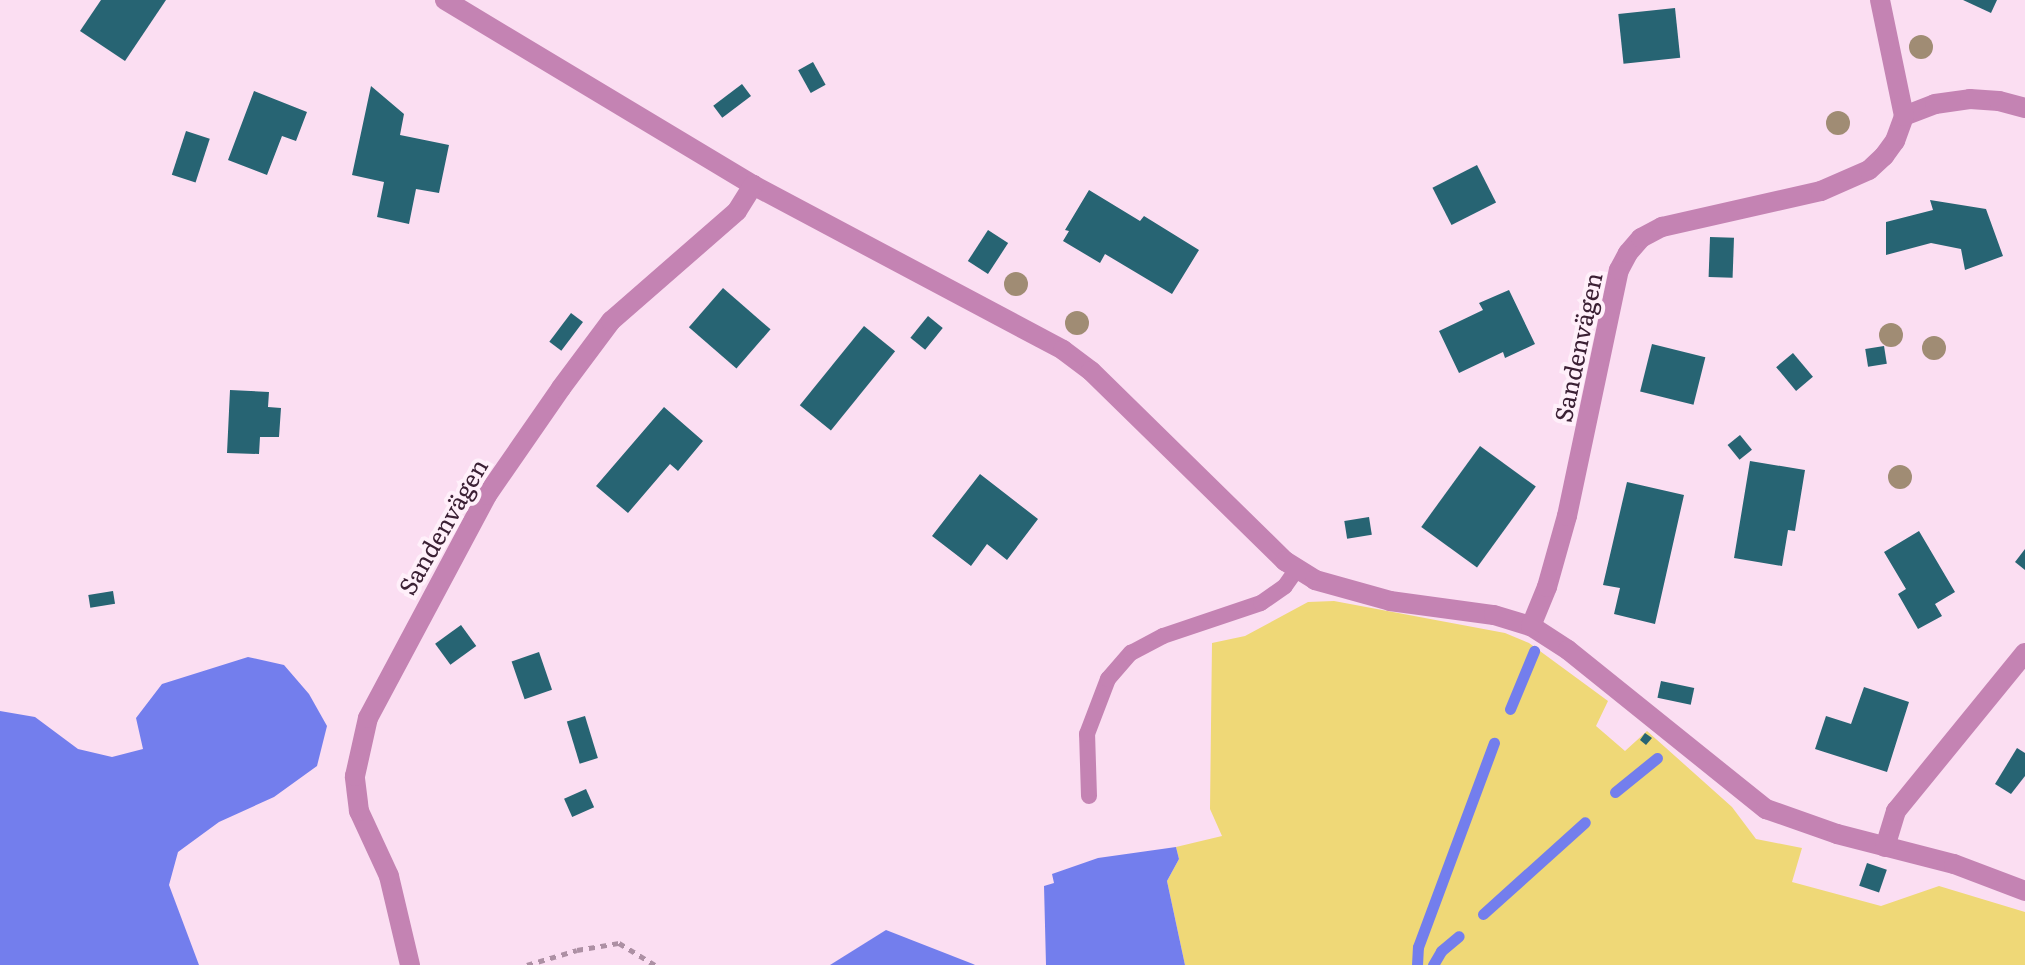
<!DOCTYPE html>
<html>
<head>
<meta charset="utf-8">
<style>
  body { margin:0 }
  #map { position:relative; width:2025px; height:965px; overflow:hidden; background:#fbdef2; font-family:Literata,serif }
  div>[style] { position:absolute }
  .green>* { inset:0; background:#efd877 }
  .water>* { inset:0; background:#737eed }
  .stream>* { height:11px; margin:-5.5px; padding:0 5.5px; transform-origin:5.5px; border-radius:5.5px; background:#737eed }
  .building>* { inset:0; background:#276473; transform-origin:0 0 }
  .path>* { height:5px; margin-top:-2.5px; transform-origin:0; background:repeating-linear-gradient(90deg,#ad90a4 0 6px,transparent 0 12px) }
  .lane>* { height:16px; margin:-8px; padding:0 8px; transform-origin:8px; border-radius:8px; background:#c483b3 }
  .street>* { height:20px; margin:-10px; padding:0 10px; transform-origin:10px; border-radius:10px; background:#c483b3 }
  .trees>* { width:24px; height:24px; margin:-12px; border-radius:50%; background:#a08c74 }
  span { translate:-50% -50%; white-space:nowrap; text-align:center; line-height:1.15; -webkit-text-stroke:8px #fff0fa; paint-order:stroke }
  .street-label { font-size:24px; color:#3b2034 }
</style>
</head>
<body>
<div id="map">
  <div class="green">
    <div style="clip-path:polygon(1334px 601px,1505px 633px,1529px 643px,1608px 701px,1596px 726px,1625px 751px,1647px 731px,1732px 807px,1756px 839px,1802px 848px,1792px 882px,1881px 906px,1939px 886px,2025px 912px,2025px 965px,1185px 965px,1167px 881px,1179px 859px,1176px 847px,1222px 836px,1210px 809px,1212px 643px,1245px 636px,1308px 602px)"></div>
  </div>
  <div class="water">
    <div style="clip-path:polygon(248px 657px,284px 665px,309px 694px,327px 726px,317px 766px,274px 797px,219px 822px,178px 852px,169px 885px,199px 965px,0 965px,0 711px,35px 717px,78px 749px,112px 757px,143px 749px,136px 718px,162px 684px)"></div>
    <div style="clip-path:polygon(1176px 847px,1179px 859px,1167px 881px,1185px 965px,1046px 965px,1044px 886px,1054px 883px,1052px 874px,1098px 858px)"></div>
    <div style="clip-path:polygon(886px 930px,973px 964px,975px 965px,830px 965px)"></div>
  </div>
  <div class="stream">
    <div style="left:1510px;top:709px;width:63px;rotate:-67.5deg"></div>
    <div style="left:1615px;top:792px;width:54px;rotate:-39deg"></div>
    <div style="left:1483px;top:914px;width:137px;rotate:-42deg"></div>
    <div style="left:1417px;top:965px;width:18px;rotate:-87deg"></div>
    <div style="left:1418px;top:947px;width:218px;rotate:-69.6deg"></div>
    <div style="left:1433px;top:965px;width:16px;rotate:-60deg"></div>
    <div style="left:1441px;top:951px;width:23px;rotate:-40deg"></div>
  </div>
  <div class="building">
    <div style="clip-path:polygon(101px 0,166px 0,125px 61px,80px 31px)"></div>
    <div style="clip-path:polygon(1963px 0,1997px 0,1991px 13px)"></div>
    <div style="left:1675px;top:8px;width:50px;height:57px;rotate:84deg"></div>
    <div style="left:813px;top:62px;width:26px;height:17px;rotate:61deg"></div>
    <div style="left:742px;top:84px;width:15px;height:36px;rotate:53deg"></div>
    <div style="clip-path:polygon(371px 86px,404px 114px,400px 135px,449px 145px,439px 193px,416px 189px,409px 224px,377px 217px,384px 182px,352px 175px)"></div>
    <div style="clip-path:polygon(254px 91px,307px 112px,296px 141px,282px 136px,267px 175px,228px 160px)"></div>
    <div style="left:186px;top:131px;width:25px;height:46px;rotate:18deg"></div>
    <div style="left:1477px;top:165px;width:42px;height:50px;rotate:63deg"></div>
    <div style="clip-path:polygon(1089px 190px,1140px 221px,1144px 216px,1199px 250px,1172px 294px,1105px 254px,1100px 263px,1063px 241px,1069px 231px,1065px 230px)"></div>
    <div style="clip-path:polygon(1930px 200px,1986px 209px,2003px 256px,1965px 270px,1961px 249px,1931px 243px,1886px 255px,1886px 222px,1933px 210px)"></div>
    <div style="left:988px;top:230px;width:24px;height:37px;rotate:33deg"></div>
    <div style="left:1710px;top:237px;width:24px;height:40px;rotate:2deg"></div>
    <div style="left:723px;top:288px;width:63px;height:52px;rotate:41deg"></div>
    <div style="clip-path:polygon(1509px 290px,1535px 344px,1505px 358px,1503px 352px,1459px 373px,1439px 331px,1483px 310px,1479px 303px)"></div>
    <div style="left:571px;top:313px;width:15px;height:36px;rotate:37deg"></div>
    <div style="left:928px;top:316px;width:19px;height:28px;rotate:39deg"></div>
    <div style="left:864px;top:326px;width:40px;height:102px;rotate:39deg"></div>
    <div style="left:1652px;top:344px;width:55px;height:49px;rotate:14deg"></div>
    <div style="left:1884px;top:346px;width:18px;height:19px;rotate:81deg"></div>
    <div style="left:1793px;top:353px;width:31px;height:22px;rotate:50deg"></div>
    <div style="clip-path:polygon(230px 390px,269px 392px,268px 407px,281px 408px,279px 437px,260px 437px,259px 454px,227px 453px)"></div>
    <div style="clip-path:polygon(664px 407px,703px 441px,678px 471px,670px 464px,628px 513px,596px 486px)"></div>
    <div style="left:1740px;top:435px;width:19px;height:16px;rotate:51deg"></div>
    <div style="left:1480px;top:446px;width:69px;height:100px;rotate:36deg"></div>
    <div style="clip-path:polygon(1750px 461px,1805px 470px,1795px 531px,1788px 530px,1782px 566px,1734px 558px)"></div>
    <div style="clip-path:polygon(980px 474px,1038px 519px,1007px 560px,987px 544px,971px 566px,932px 536px)"></div>
    <div style="clip-path:polygon(1627px 482px,1684px 495px,1655px 624px,1614px 614px,1620px 588px,1603px 585px)"></div>
    <div style="left:1369px;top:517px;width:18px;height:25px;rotate:81deg"></div>
    <div style="clip-path:polygon(1919px 531px,1955px 592px,1935px 604px,1942px 616px,1918px 629px,1898px 594px,1906px 589px,1884px 552px)"></div>
    <div style="clip-path:polygon(2025px 549px,2025px 570px,2015px 562px)"></div>
    <div style="left:113px;top:591px;width:13px;height:25px;rotate:81deg"></div>
    <div style="left:461px;top:625px;width:26px;height:32px;rotate:54deg"></div>
    <div style="left:539px;top:652px;width:40px;height:29px;rotate:71deg"></div>
    <div style="left:1661px;top:681px;width:34px;height:17px;rotate:12deg"></div>
    <div style="clip-path:polygon(1864px 687px,1909px 702px,1887px 772px,1815px 749px,1826px 716px,1851px 724px)"></div>
    <div style="left:585px;top:716px;width:44px;height:19px;rotate:73deg"></div>
    <div style="clip-path:polygon(1645px 733px,1652px 738px,1646px 745px,1640px 740px)"></div>
    <div style="clip-path:polygon(2017px 748px,2025px 753px,2025px 776px,2011px 794px,1995px 784px)"></div>
    <div style="left:586px;top:789px;width:20px;height:24px;rotate:66deg"></div>
    <div style="left:1867px;top:863px;width:21px;height:24px;rotate:19deg"></div>
  </div>
  <div class="path">
    <div style="left:527px;top:965px;width:52px;rotate:-16.7deg"></div>
    <div style="left:577px;top:950px;width:43px;rotate:-9.5deg"></div>
    <div style="left:619px;top:943px;width:42px;rotate:31.4deg"></div>
  </div>
  <div class="lane">
    <div style="left:1089px;top:796px;width:62px;rotate:-91.8deg"></div>
    <div style="left:1087px;top:734px;width:59px;rotate:-69.1deg"></div>
    <div style="left:1108px;top:679px;width:35px;rotate:-49deg"></div>
    <div style="left:1131px;top:653px;width:36px;rotate:-28deg"></div>
    <div style="left:1163px;top:636px;width:103px;rotate:-18.6deg"></div>
    <div style="left:1261px;top:603px;width:29px;rotate:-35deg"></div>
    <div style="left:1285px;top:586px;width:21px;rotate:-55deg"></div>
  </div>
  <div class="street">
    <div style="left:445px;top:0;width:359px;rotate:31deg"></div>
    <div style="left:753px;top:185px;width:351px;rotate:28deg"></div>
    <div style="left:1063px;top:350px;width:35px;rotate:37deg"></div>
    <div style="left:1091px;top:371px;width:272px;rotate:44.4deg"></div>
    <div style="left:1285px;top:561px;width:36px;rotate:32deg"></div>
    <div style="left:1315px;top:580px;width:78px;rotate:15.6deg"></div>
    <div style="left:1390px;top:601px;width:105px;rotate:7.7deg"></div>
    <div style="left:1494px;top:615px;width:39px;rotate:17deg"></div>
    <div style="left:1531px;top:626px;width:44px;rotate:33deg"></div>
    <div style="left:1568px;top:650px;width:254px;rotate:38.8deg"></div>
    <div style="left:1766px;top:809px;width:75px;rotate:19.4deg"></div>
    <div style="left:1837px;top:834px;width:121px;rotate:14.4deg"></div>
    <div style="left:1954px;top:864px;width:76px;rotate:20.8deg"></div>
    <div style="left:1904px;top:116px;width:33px;rotate:-21deg"></div>
    <div style="left:1935px;top:104px;width:35px;rotate:-8deg"></div>
    <div style="left:1970px;top:99px;width:29px;rotate:4deg"></div>
    <div style="left:1999px;top:101px;width:27px;rotate:15deg"></div>
    <div style="left:1531px;top:626px;width:42px;rotate:-67.7deg"></div>
    <div style="left:1547px;top:587px;width:74px;rotate:-74.3deg"></div>
    <div style="left:1567px;top:516px;width:251px;rotate:-78.1deg"></div>
    <div style="left:1619px;top:270px;width:19px;rotate:-62deg"></div>
    <div style="left:1628px;top:253px;width:20px;rotate:-49deg"></div>
    <div style="left:1641px;top:238px;width:24px;rotate:-28deg"></div>
    <div style="left:1662px;top:227px;width:163px;rotate:-12.8deg"></div>
    <div style="left:1821px;top:191px;width:52px;rotate:-23.6deg"></div>
    <div style="left:1869px;top:170px;width:21px;rotate:-43deg"></div>
    <div style="left:1884px;top:156px;width:19px;rotate:-54deg"></div>
    <div style="left:1895px;top:141px;width:27px;rotate:-70deg"></div>
    <div style="left:1904px;top:116px;width:118px;rotate:-101.7deg"></div>
    <div style="left:1885px;top:847px;width:38px;rotate:-73deg"></div>
    <div style="left:1896px;top:811px;width:204px;rotate:-50.8deg"></div>
    <div style="left:410px;top:965px;width:91px;rotate:-103.3deg"></div>
    <div style="left:389px;top:876px;width:72px;rotate:-114.8deg"></div>
    <div style="left:359px;top:811px;width:35px;rotate:-97deg"></div>
    <div style="left:355px;top:776px;width:59px;rotate:-77.4deg"></div>
    <div style="left:368px;top:718px;width:253px;rotate:-61.9deg"></div>
    <div style="left:487px;top:495px;width:130px;rotate:-55.3deg"></div>
    <div style="left:561px;top:388px;width:84px;rotate:-53.3deg"></div>
    <div style="left:611px;top:321px;width:167px;rotate:-41.1deg"></div>
    <div style="left:737px;top:211px;width:31px;rotate:-58deg"></div>
  </div>
  <div class="trees">
    <div style="left:1921px;top:47px"></div>
    <div style="left:1838px;top:123px"></div>
    <div style="left:1016px;top:284px"></div>
    <div style="left:1077px;top:323px"></div>
    <div style="left:1891px;top:335px"></div>
    <div style="left:1934px;top:348px"></div>
    <div style="left:1900px;top:477px"></div>
  </div>
  <div class="street-label">
    <span style="left:1577px;top:347px;rotate:-78deg">Sandenvägen</span>
    <span style="left:442px;top:526px;rotate:-60deg">Sandenvägen</span>
  </div>
</div>
</body>
</html>
